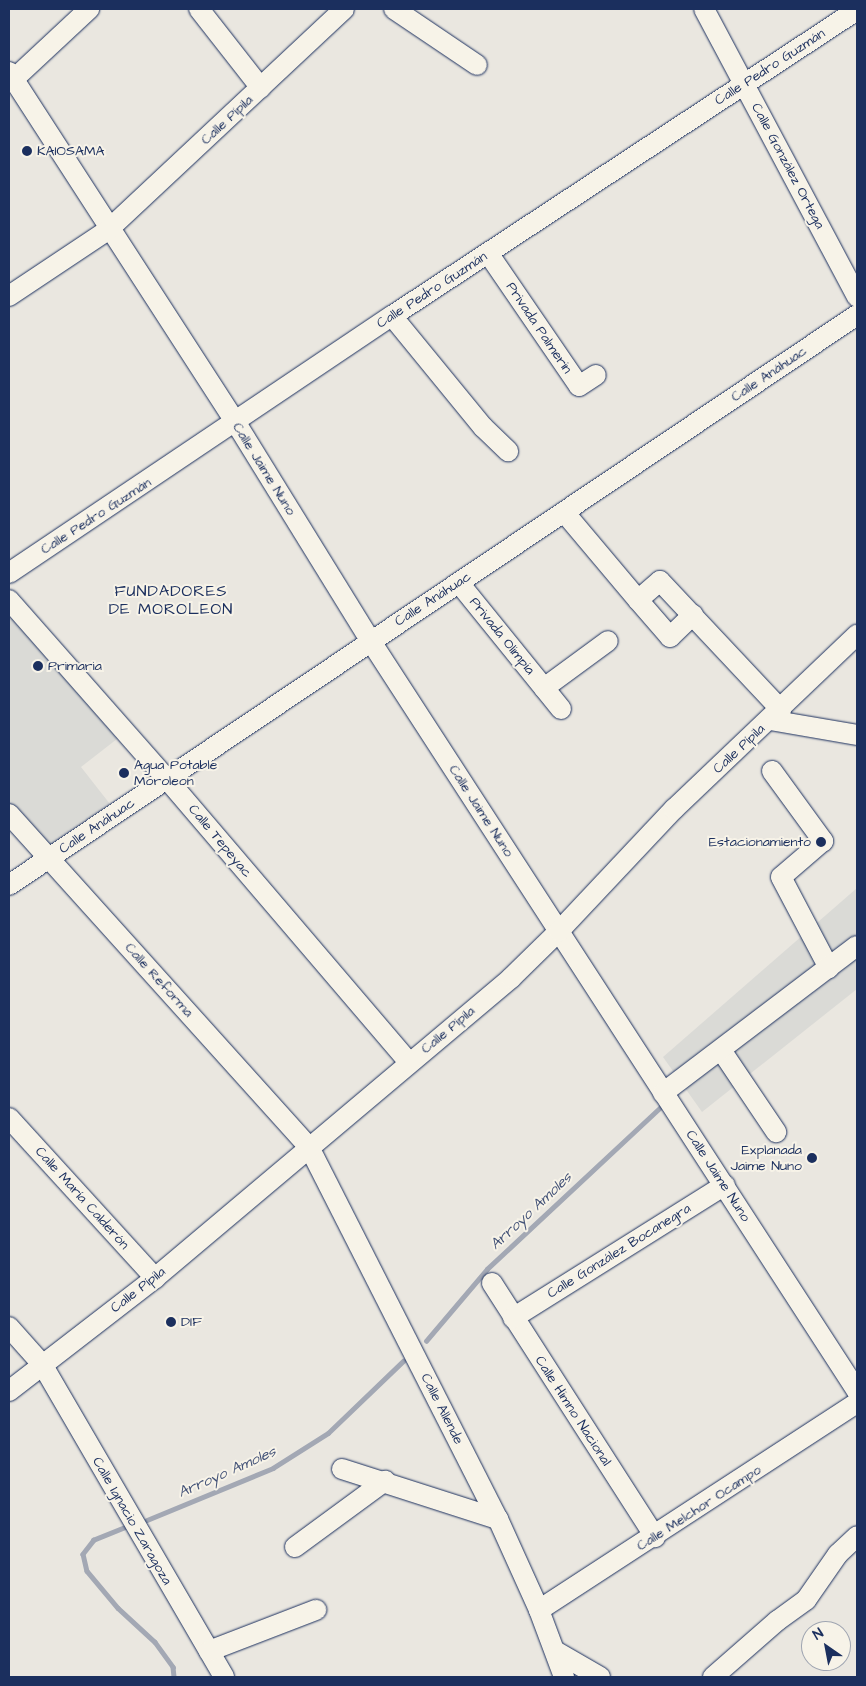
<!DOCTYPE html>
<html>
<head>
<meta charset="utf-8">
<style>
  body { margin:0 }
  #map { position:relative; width:866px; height:1686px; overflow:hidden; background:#eae7e0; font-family:"Architects Daughter",sans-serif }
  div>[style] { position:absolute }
  .built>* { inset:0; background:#dadad6 }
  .stream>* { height:4.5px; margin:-2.25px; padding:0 2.25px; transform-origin:2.25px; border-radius:2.25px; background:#a3a8b4 }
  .roads { filter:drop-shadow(0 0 1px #1b2f5e) drop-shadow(0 0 1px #1b2f5e) }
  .minor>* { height:20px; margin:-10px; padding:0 10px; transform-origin:10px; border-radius:10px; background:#f7f3e8 }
  .dots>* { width:14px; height:14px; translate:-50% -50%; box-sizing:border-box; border:2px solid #f7f3e8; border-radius:50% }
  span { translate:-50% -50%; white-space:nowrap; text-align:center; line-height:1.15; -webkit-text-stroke:4px #f7f3e8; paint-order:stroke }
  .street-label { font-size:14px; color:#1b2f5e }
  .poi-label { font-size:14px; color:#1b2f5e }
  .left { translate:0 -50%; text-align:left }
  .right { translate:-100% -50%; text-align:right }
  .water-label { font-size:15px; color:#445378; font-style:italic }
  .quarter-label { font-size:16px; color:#1b2f5e; letter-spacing:1px }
  .frame { position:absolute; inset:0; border:10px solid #1b2f5e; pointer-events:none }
  .north { position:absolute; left:801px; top:1621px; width:50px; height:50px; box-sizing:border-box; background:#f7f3e8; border:1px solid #9fa5b1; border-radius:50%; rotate:327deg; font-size:14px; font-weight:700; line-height:20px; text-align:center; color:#1b2f5e }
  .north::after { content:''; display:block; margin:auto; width:18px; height:22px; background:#1b2f5e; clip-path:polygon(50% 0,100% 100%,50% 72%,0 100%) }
</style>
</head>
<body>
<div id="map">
  <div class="built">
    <div style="clip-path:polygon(9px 600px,126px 732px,81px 767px,117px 813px,49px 859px,9px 814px)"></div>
    <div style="clip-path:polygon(857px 888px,857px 989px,702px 1112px,663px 1057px)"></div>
  </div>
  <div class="stream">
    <div style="left:426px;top:1341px;width:94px;rotate:-49.7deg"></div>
    <div style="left:487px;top:1269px;width:238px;rotate:-43deg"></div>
    <div style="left:147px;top:1520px;width:136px;rotate:-22.4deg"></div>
    <div style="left:273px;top:1468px;width:65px;rotate:-32.5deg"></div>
    <div style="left:328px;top:1433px;width:104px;rotate:-43.8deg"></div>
    <div style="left:129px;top:1526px;width:38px;rotate:158deg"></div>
    <div style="left:94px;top:1540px;width:18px;rotate:128deg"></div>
    <div style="left:83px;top:1554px;width:17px;rotate:77deg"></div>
    <div style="left:87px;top:1571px;width:48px;rotate:50deg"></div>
    <div style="left:118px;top:1608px;width:50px;rotate:42.6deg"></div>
    <div style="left:155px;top:1642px;width:31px;rotate:54deg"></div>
    <div style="left:173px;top:1667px;width:10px;rotate:84deg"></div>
  </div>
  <div class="roads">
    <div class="minor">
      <div style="left:199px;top:9px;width:100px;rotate:51.9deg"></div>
      <div style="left:394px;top:9px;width:100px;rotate:34deg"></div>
      <div style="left:704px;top:9px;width:326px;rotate:62deg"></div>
      <div style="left:9px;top:72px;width:418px;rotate:57.1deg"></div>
      <div style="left:236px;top:423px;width:255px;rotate:58.3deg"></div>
      <div style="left:370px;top:640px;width:895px;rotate:57.04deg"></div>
      <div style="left:14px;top:79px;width:103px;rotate:-43deg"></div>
      <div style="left:488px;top:253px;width:161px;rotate:55.6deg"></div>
      <div style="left:579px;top:386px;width:20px;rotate:-33deg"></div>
      <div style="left:9px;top:296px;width:119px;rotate:-33.7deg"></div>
      <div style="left:108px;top:230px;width:323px;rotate:-43.1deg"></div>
      <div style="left:392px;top:316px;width:144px;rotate:50.7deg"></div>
      <div style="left:483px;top:427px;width:35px;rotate:44deg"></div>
      <div style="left:564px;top:512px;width:115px;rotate:49.9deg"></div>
      <div style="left:638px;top:600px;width:29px;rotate:-41deg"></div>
      <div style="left:660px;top:581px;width:177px;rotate:46.8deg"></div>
      <div style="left:9px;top:573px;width:461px;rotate:-33.9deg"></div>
      <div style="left:392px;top:316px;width:557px;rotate:-33.35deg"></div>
      <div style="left:459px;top:583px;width:162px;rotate:51deg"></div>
      <div style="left:9px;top:600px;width:239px;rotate:48.6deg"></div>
      <div style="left:167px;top:779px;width:372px;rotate:49.5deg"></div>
      <div style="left:638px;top:600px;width:49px;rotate:49.1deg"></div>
      <div style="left:670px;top:637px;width:32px;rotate:-44deg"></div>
      <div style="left:544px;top:688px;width:79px;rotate:-36.3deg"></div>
      <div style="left:770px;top:720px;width:88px;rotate:9.8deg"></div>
      <div style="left:772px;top:771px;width:87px;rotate:53.9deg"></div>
      <div style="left:823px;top:841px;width:55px;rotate:139.4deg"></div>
      <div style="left:781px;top:877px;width:103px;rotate:62.2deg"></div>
      <div style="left:9px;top:814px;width:448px;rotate:48deg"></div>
      <div style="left:309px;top:1147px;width:417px;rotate:63.1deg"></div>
      <div style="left:498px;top:1519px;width:100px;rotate:65.7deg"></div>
      <div style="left:539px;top:1610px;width:72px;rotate:69.5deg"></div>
      <div style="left:9px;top:885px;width:1022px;rotate:-33.91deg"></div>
      <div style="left:721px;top:1050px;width:99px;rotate:56.1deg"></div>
      <div style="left:663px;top:1093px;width:243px;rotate:-37.2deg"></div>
      <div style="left:9px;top:1118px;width:217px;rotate:47.6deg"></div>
      <div style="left:492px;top:1283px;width:302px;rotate:57.3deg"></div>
      <div style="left:513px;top:1318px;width:250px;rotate:-32.1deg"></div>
      <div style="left:9px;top:1327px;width:50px;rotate:48.3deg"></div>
      <div style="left:42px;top:1364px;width:362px;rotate:59.8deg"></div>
      <div style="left:9px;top:1391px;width:185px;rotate:-37.7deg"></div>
      <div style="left:155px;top:1278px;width:466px;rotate:-40.1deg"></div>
      <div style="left:511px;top:978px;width:67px;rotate:-44.4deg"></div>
      <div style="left:559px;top:931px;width:168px;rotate:-46.7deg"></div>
      <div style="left:674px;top:809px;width:253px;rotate:-43.6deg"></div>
      <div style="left:342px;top:1469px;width:164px;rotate:17.8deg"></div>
      <div style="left:295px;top:1547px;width:112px;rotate:-36.3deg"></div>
      <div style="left:539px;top:1610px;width:379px;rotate:-33.1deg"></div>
      <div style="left:209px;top:1651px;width:115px;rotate:-21deg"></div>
      <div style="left:555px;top:1651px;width:52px;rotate:30deg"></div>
      <div style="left:713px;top:1677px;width:85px;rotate:-41.2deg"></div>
      <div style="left:777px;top:1621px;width:36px;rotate:-36deg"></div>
      <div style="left:806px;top:1600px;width:56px;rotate:-55.2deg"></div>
      <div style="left:838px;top:1554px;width:26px;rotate:-43deg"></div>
    </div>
  </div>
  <div class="dots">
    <div style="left:27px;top:151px;background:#1b2f5e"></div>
    <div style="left:38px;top:666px;background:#1b2f5e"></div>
    <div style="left:124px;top:773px;background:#1b2f5e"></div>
    <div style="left:821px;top:842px;background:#1b2f5e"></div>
    <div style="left:812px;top:1158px;background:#1b2f5e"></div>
    <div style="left:171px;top:1322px;background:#1b2f5e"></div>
  </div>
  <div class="street-label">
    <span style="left:770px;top:67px;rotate:-33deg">Calle Pedro Guzmán</span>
    <span style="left:227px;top:120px;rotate:-43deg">Calle Pípila</span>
    <span style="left:788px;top:166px;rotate:62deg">Calle González Ortega</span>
    <span style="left:432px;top:290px;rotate:-33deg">Calle Pedro Guzmán</span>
    <span style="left:539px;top:328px;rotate:56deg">Privada Palmerin</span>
    <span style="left:769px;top:374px;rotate:-34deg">Calle Anáhuac</span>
    <span style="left:264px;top:469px;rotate:58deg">Calle Jaime Nuno</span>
    <span style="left:96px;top:516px;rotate:-33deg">Calle Pedro Guzmán</span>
    <span style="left:433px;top:599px;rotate:-33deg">Calle Anáhuac</span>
    <span style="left:502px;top:636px;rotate:51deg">Privada Olimpia</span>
    <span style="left:739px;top:749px;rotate:-43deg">Calle Pípila</span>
    <span style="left:481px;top:811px;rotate:57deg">Calle Jaime Nuno</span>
    <span style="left:97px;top:826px;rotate:-34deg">Calle Anáhuac</span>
    <span style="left:220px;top:841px;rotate:50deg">Calle Tepeyac</span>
    <span style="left:159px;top:980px;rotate:48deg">Calle Reforma</span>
    <span style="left:448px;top:1030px;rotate:-40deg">Calle Pípila</span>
    <span style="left:718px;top:1176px;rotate:57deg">Calle Jaime Nuno</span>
    <span style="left:82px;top:1198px;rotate:48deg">Calle María Calderón</span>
    <span style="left:619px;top:1251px;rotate:-32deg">Calle González Bocanegra</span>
    <span style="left:138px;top:1290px;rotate:-38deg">Calle Pípila</span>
    <span style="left:442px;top:1409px;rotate:63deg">Calle Allende</span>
    <span style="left:573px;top:1411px;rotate:57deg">Calle Himno Nacional</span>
    <span style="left:699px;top:1508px;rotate:-33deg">Calle Melchor Ocampo</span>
    <span style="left:132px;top:1521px;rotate:60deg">Calle Ignacio Zaragoza</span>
  </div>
  <div class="poi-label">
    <span class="left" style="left:37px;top:151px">KAIOSAMA</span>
    <span class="left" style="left:48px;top:666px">Primaria</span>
    <span class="left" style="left:134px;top:773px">Agua Potable<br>Moroleon</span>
    <span class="right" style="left:811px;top:842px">Estacionamiento</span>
    <span class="right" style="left:802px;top:1158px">Explanada<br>Jaime Nuno</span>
    <span class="left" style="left:181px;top:1322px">DIF</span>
  </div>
  <div class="water-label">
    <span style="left:531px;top:1211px;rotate:-43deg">Arroyo Amoles</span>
    <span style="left:227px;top:1472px;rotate:-24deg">Arroyo Amoles</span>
  </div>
  <div class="quarter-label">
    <span style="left:171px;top:600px">FUNDADORES<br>DE MOROLEON</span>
  </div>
  <div class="frame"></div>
  <div class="north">N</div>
</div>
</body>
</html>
